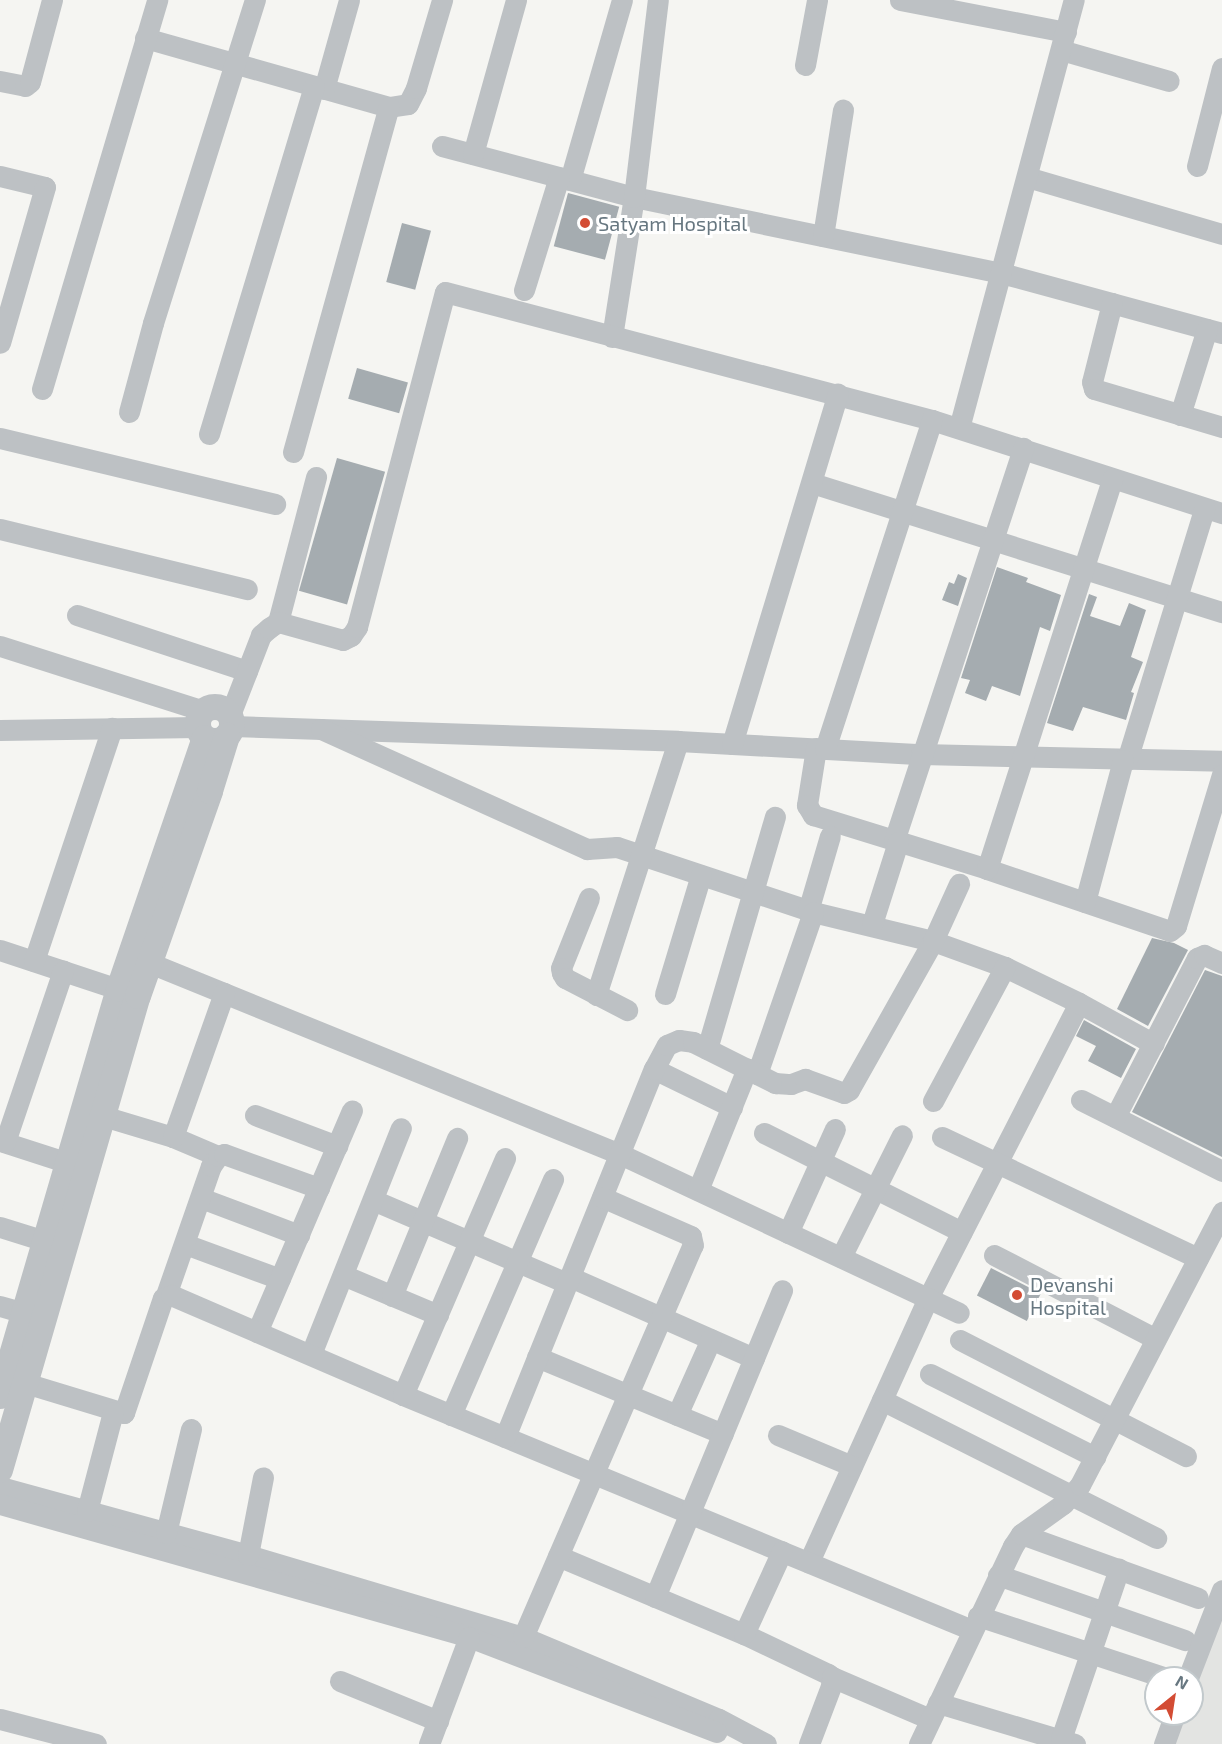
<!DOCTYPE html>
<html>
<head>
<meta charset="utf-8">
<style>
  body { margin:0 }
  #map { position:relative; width:1222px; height:1744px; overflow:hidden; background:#f5f5f2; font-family:"Exo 2",sans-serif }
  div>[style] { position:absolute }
  .built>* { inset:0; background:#e3e4e2 }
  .building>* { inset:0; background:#a5acb0; transform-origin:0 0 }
  .minor>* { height:21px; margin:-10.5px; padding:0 10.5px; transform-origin:10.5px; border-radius:10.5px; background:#bdc1c4 }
  .tertiary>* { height:26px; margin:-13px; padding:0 13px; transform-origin:13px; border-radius:13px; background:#bdc1c4 }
  .tertiary>.ring { margin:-13px; padding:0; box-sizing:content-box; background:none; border:26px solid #bdc1c4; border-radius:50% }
  .dots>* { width:16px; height:16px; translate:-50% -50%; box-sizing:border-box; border:3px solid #fff; border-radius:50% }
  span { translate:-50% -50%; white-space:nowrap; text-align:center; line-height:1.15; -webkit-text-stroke:6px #fff; paint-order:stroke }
  .poi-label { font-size:20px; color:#677780 }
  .left { translate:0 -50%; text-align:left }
  .north { position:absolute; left:1144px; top:1666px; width:60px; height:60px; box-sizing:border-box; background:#fff; border:2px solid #c2c9cc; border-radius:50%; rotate:30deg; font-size:16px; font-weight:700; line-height:24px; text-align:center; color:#677780 }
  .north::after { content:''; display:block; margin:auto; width:21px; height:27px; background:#d34c34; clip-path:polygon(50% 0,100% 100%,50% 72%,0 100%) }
</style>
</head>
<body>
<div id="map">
  <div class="built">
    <div style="clip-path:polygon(1222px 1609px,1222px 1744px,1171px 1744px,1183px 1714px,1192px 1714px,1192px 1689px)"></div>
  </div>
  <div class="building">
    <div style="left:568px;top:193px;width:53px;height:55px;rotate:15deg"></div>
    <div style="left:402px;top:223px;width:30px;height:61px;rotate:15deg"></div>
    <div style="left:357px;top:368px;width:53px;height:32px;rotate:16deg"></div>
    <div style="left:337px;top:458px;width:50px;height:138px;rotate:16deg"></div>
    <div style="clip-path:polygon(997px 567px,1028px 578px,1026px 582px,1061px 595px,1050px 631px,1040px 627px,1020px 696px,992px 686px,986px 701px,965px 693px,970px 680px,961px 678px)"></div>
    <div style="clip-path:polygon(958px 574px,967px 578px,958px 606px,942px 600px,949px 582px,954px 584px)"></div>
    <div style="clip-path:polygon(1089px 594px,1097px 597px,1090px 616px,1120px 626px,1129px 603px,1146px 610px,1131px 657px,1143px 662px,1131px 692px,1134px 693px,1126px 720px,1083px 707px,1073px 731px,1047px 723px)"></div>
    <div style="clip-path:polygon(1152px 938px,1174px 943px,1188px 950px,1148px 1026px,1117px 1009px)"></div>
    <div style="clip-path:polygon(1205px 970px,1222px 976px,1222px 1157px,1132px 1112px)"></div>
    <div style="clip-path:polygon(1084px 1020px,1136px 1049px,1121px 1078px,1088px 1061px,1096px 1046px,1076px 1036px)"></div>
    <div style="left:991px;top:1268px;width:56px;height:31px;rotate:27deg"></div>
  </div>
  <div class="minor">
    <div style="left:900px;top:0;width:169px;rotate:10.9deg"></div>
    <div style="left:145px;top:38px;width:254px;rotate:15.8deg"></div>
    <div style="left:389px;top:107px;width:19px;rotate:-9deg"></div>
    <div style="left:408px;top:104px;width:18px;rotate:-63deg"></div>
    <div style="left:416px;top:88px;width:92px;rotate:-73.5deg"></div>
    <div style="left:1061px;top:50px;width:112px;rotate:16deg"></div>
    <div style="left:805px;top:65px;width:66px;rotate:-79.5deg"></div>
    <div style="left:0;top:81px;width:25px;rotate:11deg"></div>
    <div style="left:25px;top:86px;width:6px;rotate:-39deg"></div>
    <div style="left:30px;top:82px;width:85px;rotate:-75deg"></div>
    <div style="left:324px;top:89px;width:92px;rotate:-74.3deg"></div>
    <div style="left:442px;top:146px;width:199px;rotate:14.9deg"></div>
    <div style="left:634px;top:197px;width:375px;rotate:11.7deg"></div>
    <div style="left:1001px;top:273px;width:229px;rotate:15.2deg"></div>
    <div style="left:473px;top:154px;width:160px;rotate:-74.4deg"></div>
    <div style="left:1197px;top:166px;width:101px;rotate:-75.7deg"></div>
    <div style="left:0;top:176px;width:46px;rotate:13.7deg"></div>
    <div style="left:45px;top:187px;width:162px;rotate:106.1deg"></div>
    <div style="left:1027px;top:177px;width:203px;rotate:16.3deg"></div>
    <div style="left:570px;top:180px;width:187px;rotate:-73.9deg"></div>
    <div style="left:823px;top:236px;width:128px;rotate:-81deg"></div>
    <div style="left:524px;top:290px;width:118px;rotate:-72.8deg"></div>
    <div style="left:1112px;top:303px;width:81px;rotate:104.2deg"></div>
    <div style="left:1092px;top:382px;width:7px;rotate:74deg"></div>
    <div style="left:1094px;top:389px;width:134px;rotate:16.5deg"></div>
    <div style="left:612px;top:337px;width:142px;rotate:-81.1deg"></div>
    <div style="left:634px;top:197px;width:198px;rotate:-83.1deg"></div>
    <div style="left:42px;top:389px;width:406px;rotate:-73.5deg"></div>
    <div style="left:129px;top:412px;width:92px;rotate:-74.9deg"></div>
    <div style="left:153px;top:323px;width:339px;rotate:-72.5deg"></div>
    <div style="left:1180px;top:415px;width:90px;rotate:-72.6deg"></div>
    <div style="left:959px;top:428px;width:443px;rotate:-75deg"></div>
    <div style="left:209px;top:434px;width:363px;rotate:-73.2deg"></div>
    <div style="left:0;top:438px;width:283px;rotate:13.5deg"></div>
    <div style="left:293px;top:452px;width:358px;rotate:-74.5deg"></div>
    <div style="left:812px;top:483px;width:430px;rotate:17.5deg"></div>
    <div style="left:0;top:529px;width:254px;rotate:13.7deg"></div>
    <div style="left:77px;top:615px;width:179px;rotate:18.2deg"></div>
    <div style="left:278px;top:622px;width:150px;rotate:-75.3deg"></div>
    <div style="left:0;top:646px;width:214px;rotate:17.7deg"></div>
    <div style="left:230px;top:715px;width:86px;rotate:-68.8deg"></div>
    <div style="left:261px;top:635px;width:11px;rotate:-41deg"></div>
    <div style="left:269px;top:628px;width:11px;rotate:-34deg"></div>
    <div style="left:278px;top:622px;width:67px;rotate:15.5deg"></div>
    <div style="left:343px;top:640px;width:9px;rotate:-27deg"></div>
    <div style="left:351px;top:636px;width:11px;rotate:-56deg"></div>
    <div style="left:357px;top:627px;width:346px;rotate:-75.3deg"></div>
    <div style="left:445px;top:292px;width:504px;rotate:14.73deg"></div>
    <div style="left:932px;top:420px;width:305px;rotate:17.8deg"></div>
    <div style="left:232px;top:726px;width:446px;rotate:1.9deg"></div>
    <div style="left:678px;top:741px;width:243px;rotate:3.1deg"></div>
    <div style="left:921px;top:754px;width:301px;rotate:1.3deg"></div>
    <div style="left:321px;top:729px;width:292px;rotate:24.3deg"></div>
    <div style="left:587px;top:849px;width:30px;rotate:-4deg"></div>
    <div style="left:617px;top:847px;width:206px;rotate:18.3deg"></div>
    <div style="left:813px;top:912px;width:123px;rotate:13.6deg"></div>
    <div style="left:933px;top:941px;width:77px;rotate:19.9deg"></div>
    <div style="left:1005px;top:967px;width:82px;rotate:25.9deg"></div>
    <div style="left:1079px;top:1003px;width:331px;rotate:117.1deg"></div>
    <div style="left:928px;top:1298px;width:290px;rotate:114.3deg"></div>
    <div style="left:0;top:730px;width:198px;rotate:-0.9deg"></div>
    <div style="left:732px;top:744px;width:366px;rotate:-73.2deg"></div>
    <div style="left:816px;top:748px;width:58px;rotate:99deg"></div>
    <div style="left:807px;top:805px;width:12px;rotate:59deg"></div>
    <div style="left:813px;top:815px;width:182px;rotate:17.2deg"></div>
    <div style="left:987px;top:869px;width:193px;rotate:18.7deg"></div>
    <div style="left:1170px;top:931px;width:8px;rotate:-40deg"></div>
    <div style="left:1176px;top:926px;width:158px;rotate:-73.1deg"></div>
    <div style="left:825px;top:749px;width:346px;rotate:-72deg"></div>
    <div style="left:1127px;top:760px;width:263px;rotate:-72.9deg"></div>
    <div style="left:894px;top:841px;width:414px;rotate:-71.8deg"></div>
    <div style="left:987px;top:869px;width:410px;rotate:-72.2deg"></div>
    <div style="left:589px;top:898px;width:75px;rotate:111.8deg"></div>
    <div style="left:561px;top:968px;width:5px;rotate:79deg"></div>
    <div style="left:562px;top:973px;width:6px;rotate:59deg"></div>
    <div style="left:565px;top:978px;width:70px;rotate:27.3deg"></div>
    <div style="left:1085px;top:902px;width:147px;rotate:-75deg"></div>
    <div style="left:808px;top:911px;width:78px;rotate:-73.7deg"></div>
    <div style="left:872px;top:924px;width:86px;rotate:-72.4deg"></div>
    <div style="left:0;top:950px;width:140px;rotate:18.3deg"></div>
    <div style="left:34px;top:961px;width:246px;rotate:-71.5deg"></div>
    <div style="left:150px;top:963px;width:507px;rotate:22.12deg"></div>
    <div style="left:620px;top:1154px;width:374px;rotate:25.1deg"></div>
    <div style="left:665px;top:994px;width:124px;rotate:-73.2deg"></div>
    <div style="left:596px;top:995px;width:267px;rotate:-72.1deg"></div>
    <div style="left:1079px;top:1003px;width:85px;rotate:28.7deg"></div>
    <div style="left:707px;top:1049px;width:242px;rotate:-73.7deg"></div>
    <div style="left:654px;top:1069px;width:87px;rotate:26deg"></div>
    <div style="left:757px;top:1074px;width:171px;rotate:-70.9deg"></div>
    <div style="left:1081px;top:1100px;width:158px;rotate:26.7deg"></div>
    <div style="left:933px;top:1101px;width:152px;rotate:-61.8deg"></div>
    <div style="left:255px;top:1115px;width:88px;rotate:20.7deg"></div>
    <div style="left:103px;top:1116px;width:73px;rotate:16.7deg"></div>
    <div style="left:173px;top:1137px;width:49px;rotate:22.9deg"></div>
    <div style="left:1115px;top:1117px;width:179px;rotate:-62.7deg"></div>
    <div style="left:1197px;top:958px;width:8px;rotate:-23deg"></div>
    <div style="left:1204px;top:955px;width:20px;rotate:24deg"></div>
    <div style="left:764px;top:1133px;width:221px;rotate:26.6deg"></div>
    <div style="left:173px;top:1137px;width:153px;rotate:-70.5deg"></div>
    <div style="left:942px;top:1137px;width:283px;rotate:25.3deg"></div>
    <div style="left:0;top:1141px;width:71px;rotate:17.9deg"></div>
    <div style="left:5px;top:1142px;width:181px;rotate:-71.3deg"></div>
    <div style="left:698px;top:1190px;width:131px;rotate:-68deg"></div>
    <div style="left:201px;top:1198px;width:105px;rotate:20.7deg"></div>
    <div style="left:373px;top:1200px;width:211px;rotate:23.2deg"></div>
    <div style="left:0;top:1227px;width:47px;rotate:17.3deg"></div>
    <div style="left:788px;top:1233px;width:114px;rotate:-65.7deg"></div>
    <div style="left:185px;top:1244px;width:101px;rotate:20.2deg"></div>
    <div style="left:994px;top:1255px;width:182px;rotate:27.4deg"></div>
    <div style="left:841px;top:1257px;width:136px;rotate:-63.4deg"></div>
    <div style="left:343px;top:1275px;width:103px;rotate:22.8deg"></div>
    <div style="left:570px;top:1277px;width:201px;rotate:23.8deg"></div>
    <div style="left:166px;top:1295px;width:137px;rotate:-70.8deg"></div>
    <div style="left:211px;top:1166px;width:12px;rotate:-55deg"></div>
    <div style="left:218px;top:1156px;width:6px;rotate:-18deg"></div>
    <div style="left:224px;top:1154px;width:101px;rotate:19.7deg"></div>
    <div style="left:392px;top:1296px;width:171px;rotate:-67.6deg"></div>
    <div style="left:0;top:1306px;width:25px;rotate:16deg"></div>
    <div style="left:257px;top:1332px;width:241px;rotate:-66.8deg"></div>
    <div style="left:960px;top:1340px;width:254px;rotate:27.2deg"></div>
    <div style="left:311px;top:1354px;width:243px;rotate:-68.3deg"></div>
    <div style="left:537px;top:1357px;width:201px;rotate:22.5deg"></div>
    <div style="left:930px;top:1374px;width:185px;rotate:26.7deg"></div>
    <div style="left:12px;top:1379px;width:117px;rotate:16.9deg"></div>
    <div style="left:124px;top:1413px;width:121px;rotate:-71.3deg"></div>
    <div style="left:163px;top:1298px;width:9px;rotate:-21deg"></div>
    <div style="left:171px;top:1295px;width:253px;rotate:23.3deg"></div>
    <div style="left:403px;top:1395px;width:616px;rotate:22.44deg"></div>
    <div style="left:403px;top:1395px;width:258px;rotate:-66.7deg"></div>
    <div style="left:882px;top:1400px;width:307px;rotate:26.7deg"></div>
    <div style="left:451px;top:1415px;width:257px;rotate:-66.6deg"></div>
    <div style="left:677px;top:1415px;width:83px;rotate:-65.9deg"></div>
    <div style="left:778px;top:1435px;width:80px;rotate:22.7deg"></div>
    <div style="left:505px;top:1437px;width:397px;rotate:-68deg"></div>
    <div style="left:654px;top:1069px;width:27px;rotate:-62deg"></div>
    <div style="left:667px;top:1045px;width:13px;rotate:-23deg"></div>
    <div style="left:679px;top:1040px;width:14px;rotate:8deg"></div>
    <div style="left:693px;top:1042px;width:92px;rotate:26.6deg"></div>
    <div style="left:775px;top:1083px;width:16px;rotate:4deg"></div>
    <div style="left:791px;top:1084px;width:15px;rotate:-20deg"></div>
    <div style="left:805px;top:1079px;width:41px;rotate:19.7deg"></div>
    <div style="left:844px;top:1093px;width:6px;rotate:-31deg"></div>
    <div style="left:849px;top:1090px;width:171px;rotate:-60.6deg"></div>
    <div style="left:933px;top:941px;width:63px;rotate:-65.5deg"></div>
    <div style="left:0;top:1487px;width:257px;rotate:15.3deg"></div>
    <div style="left:248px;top:1555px;width:287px;rotate:16.6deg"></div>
    <div style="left:523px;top:1637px;width:212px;rotate:22.7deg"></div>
    <div style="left:719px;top:1719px;width:53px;rotate:28deg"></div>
    <div style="left:0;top:1504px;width:487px;rotate:15.8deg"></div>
    <div style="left:469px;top:1637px;width:265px;rotate:21deg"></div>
    <div style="left:87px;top:1511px;width:102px;rotate:-75.3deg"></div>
    <div style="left:166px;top:1533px;width:107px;rotate:-76.5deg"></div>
    <div style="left:1021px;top:1534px;width:188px;rotate:19.9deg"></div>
    <div style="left:248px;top:1555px;width:79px;rotate:-79.1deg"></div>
    <div style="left:558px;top:1556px;width:202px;rotate:22.8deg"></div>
    <div style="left:744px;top:1634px;width:93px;rotate:25.5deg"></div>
    <div style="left:828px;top:1674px;width:5px;rotate:37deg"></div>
    <div style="left:832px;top:1677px;width:9px;rotate:96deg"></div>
    <div style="left:831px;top:1686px;width:62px;rotate:110.8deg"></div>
    <div style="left:998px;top:1575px;width:198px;rotate:19.2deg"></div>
    <div style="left:655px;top:1597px;width:332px;rotate:-67.5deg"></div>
    <div style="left:978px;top:1616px;width:199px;rotate:18.2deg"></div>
    <div style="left:744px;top:1634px;width:91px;rotate:-65.4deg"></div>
    <div style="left:523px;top:1637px;width:427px;rotate:-66.6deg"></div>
    <div style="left:693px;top:1245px;width:9px;rotate:-103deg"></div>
    <div style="left:691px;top:1236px;width:97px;rotate:-156.3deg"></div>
    <div style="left:832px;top:1677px;width:107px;rotate:23.2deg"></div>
    <div style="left:1188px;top:1678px;width:94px;rotate:-68.9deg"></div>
    <div style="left:340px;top:1681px;width:106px;rotate:22.2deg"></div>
    <div style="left:938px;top:1703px;width:143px;rotate:16.7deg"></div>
    <div style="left:0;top:1719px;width:99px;rotate:14.6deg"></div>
    <div style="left:1061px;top:1739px;width:180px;rotate:-71.2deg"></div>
    <div style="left:429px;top:1744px;width:114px;rotate:-69.5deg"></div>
    <div style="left:919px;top:1744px;width:219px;rotate:-64.6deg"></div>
    <div style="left:1013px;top:1546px;width:14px;rotate:-56deg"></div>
    <div style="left:1021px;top:1534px;width:52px;rotate:-35.5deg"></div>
    <div style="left:1063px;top:1504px;width:25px;rotate:-48deg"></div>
    <div style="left:1080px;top:1485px;width:308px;rotate:-62.5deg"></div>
    <div style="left:1164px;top:1744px;width:32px;rotate:-70deg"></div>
  </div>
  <div class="tertiary">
    <div class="ring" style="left:198px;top:707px;width:8px;height:8px"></div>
    <div style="left:0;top:1396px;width:424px;rotate:-73.7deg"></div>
    <div style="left:119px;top:989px;width:265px;rotate:-71.1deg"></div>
    <div style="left:0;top:1470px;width:494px;rotate:-73.8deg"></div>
    <div style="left:138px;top:996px;width:217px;rotate:-70.6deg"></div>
    <div style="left:210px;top:791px;width:58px;rotate:-72.8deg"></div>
  </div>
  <div class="dots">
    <div style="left:585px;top:223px;background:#d34c34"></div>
    <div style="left:1017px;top:1295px;background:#d34c34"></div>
  </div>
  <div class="poi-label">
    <span class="left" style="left:598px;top:223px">Satyam Hospital</span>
    <span class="left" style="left:1030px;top:1296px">Devanshi<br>Hospital</span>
  </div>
  <div class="north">N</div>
</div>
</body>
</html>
